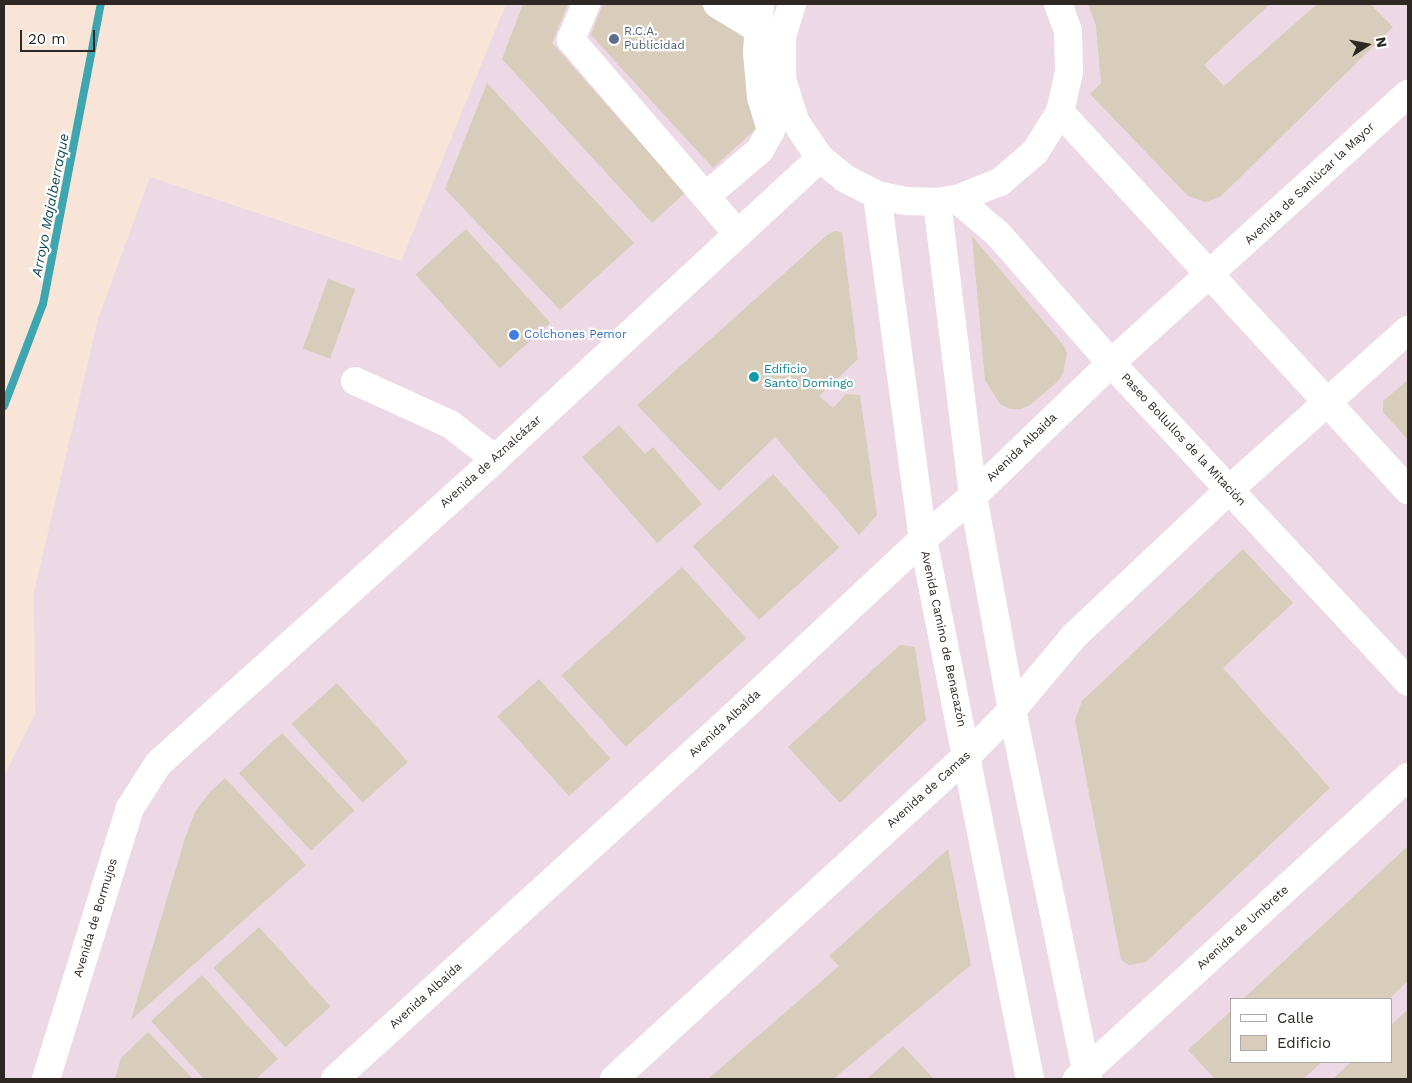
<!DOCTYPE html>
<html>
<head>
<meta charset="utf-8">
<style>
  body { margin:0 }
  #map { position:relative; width:1412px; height:1083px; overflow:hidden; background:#f9e5d8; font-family:"Work Sans",sans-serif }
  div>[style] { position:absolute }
  .industrial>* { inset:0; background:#edd8e6 }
  .stream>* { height:8px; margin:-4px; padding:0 4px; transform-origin:4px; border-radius:4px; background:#3ea6b1 }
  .building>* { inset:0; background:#d8ccba; transform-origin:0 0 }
  .minor>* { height:28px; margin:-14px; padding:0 14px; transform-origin:14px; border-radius:14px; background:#fff }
  .dots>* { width:14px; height:14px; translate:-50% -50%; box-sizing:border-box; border:2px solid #fff; border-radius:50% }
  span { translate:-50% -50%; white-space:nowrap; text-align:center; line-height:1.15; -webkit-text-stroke:4.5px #fff; paint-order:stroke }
  .service-label { font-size:12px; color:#4e5e75 }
  .left { translate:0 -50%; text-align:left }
  .street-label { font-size:12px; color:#2f2723 }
  .shop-label { font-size:12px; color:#366cbe }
  .culture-label { font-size:12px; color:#0d838f }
  .water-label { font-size:14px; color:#0b494f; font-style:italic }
  .frame { position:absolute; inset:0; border:5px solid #2f2723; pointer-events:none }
  .legend { position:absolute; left:1230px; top:998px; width:162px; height:65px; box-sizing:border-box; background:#fff; border:1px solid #aca9a7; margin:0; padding:6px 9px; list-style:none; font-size:15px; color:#2f2723 }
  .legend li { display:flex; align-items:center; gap:10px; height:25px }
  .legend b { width:25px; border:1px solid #aca9a7 }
  .north { position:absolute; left:1342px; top:20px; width:50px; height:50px; -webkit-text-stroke:4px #fff; paint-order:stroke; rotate:79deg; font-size:14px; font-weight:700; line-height:20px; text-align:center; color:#2f2723 }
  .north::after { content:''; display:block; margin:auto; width:18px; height:22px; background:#2f2723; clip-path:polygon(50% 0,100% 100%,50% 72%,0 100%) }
  .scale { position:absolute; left:20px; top:30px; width:75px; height:22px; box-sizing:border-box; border:2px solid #2f2723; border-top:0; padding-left:6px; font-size:15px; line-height:18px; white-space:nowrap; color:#2f2723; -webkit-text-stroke:4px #fff; paint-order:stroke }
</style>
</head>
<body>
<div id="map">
  <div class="industrial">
    <div style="clip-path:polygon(evenodd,506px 4px,1408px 4px,1408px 1079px,4px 1079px,4px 776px,35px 714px,34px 592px,98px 319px,150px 177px,401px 261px,506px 4px,1231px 999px,1391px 999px,1391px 1062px,1231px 1062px,1231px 999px)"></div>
  </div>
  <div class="stream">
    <div style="left:4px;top:406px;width:109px;rotate:-69.1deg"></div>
    <div style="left:43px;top:304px;width:306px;rotate:-79.1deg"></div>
  </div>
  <div class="building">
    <div style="clip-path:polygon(523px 4px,568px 4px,552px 43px,685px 193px,652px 223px,502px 59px)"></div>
    <div style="clip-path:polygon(603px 4px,700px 4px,744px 30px,757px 128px,713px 168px,591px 35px)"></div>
    <div style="clip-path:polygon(1088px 4px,1270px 4px,1204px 65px,1224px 86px,1317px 4px,1370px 4px,1393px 27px,1221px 196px,1206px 202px,1188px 196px,1090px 94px,1101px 83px,1096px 26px)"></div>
    <div style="clip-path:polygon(487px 83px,634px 243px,560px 310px,445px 189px)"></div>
    <div style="left:466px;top:229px;width:126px;height:68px;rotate:48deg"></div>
    <div style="clip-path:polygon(835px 231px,842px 232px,858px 359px,819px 396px,833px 408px,846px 394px,860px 395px,877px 515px,859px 535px,775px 437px,719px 491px,637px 405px,827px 235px)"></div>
    <div style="clip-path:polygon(972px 236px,1064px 346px,1067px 354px,1063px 373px,1058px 381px,1030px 405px,1021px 409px,1010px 409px,1000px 404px,985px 380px)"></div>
    <div style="left:328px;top:279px;width:29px;height:74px;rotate:20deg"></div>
    <div style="clip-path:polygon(1408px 380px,1408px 440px,1383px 412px,1383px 401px)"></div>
    <div style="clip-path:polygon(619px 425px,645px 454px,653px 447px,702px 504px,657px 543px,582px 457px)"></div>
    <div style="left:773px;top:474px;width:99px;height:108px;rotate:48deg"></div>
    <div style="clip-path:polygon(1243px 549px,1293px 603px,1223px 668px,1330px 788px,1146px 962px,1129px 965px,1121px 960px,1075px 720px,1082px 701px)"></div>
    <div style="left:682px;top:567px;width:96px;height:162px;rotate:48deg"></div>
    <div style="clip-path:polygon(900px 645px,915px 647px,926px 720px,840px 803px,788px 747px)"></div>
    <div style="left:539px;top:679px;width:107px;height:56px;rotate:48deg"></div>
    <div style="left:337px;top:683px;width:106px;height:61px;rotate:48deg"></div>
    <div style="left:282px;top:733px;width:106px;height:59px;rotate:47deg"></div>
    <div style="clip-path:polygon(225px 778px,306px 865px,131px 1020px,185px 838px,195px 812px,210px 792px)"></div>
    <div style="clip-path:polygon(1408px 846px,1408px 981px,1389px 999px,1243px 999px)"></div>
    <div style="clip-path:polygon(948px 849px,971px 965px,833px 1079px,708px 1079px,839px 966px,829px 956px)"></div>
    <div style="left:259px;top:927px;width:107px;height:61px;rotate:48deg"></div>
    <div style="clip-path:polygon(202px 975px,278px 1059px,256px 1079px,204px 1079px,151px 1021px)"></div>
    <div style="clip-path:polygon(1408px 1009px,1408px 1079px,1333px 1079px,1351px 1062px,1391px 1062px,1391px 1025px)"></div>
    <div style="clip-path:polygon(1231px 1011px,1231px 1062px,1322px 1062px,1303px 1079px,1215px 1079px,1188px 1050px)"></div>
    <div style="clip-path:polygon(148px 1032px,193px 1079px,115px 1079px,121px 1058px)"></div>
    <div style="clip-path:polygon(903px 1046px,934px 1079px,867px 1079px)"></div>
  </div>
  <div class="minor">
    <div style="left:586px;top:4px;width:39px;rotate:113deg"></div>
    <div style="left:571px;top:40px;width:256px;rotate:49.3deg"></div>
    <div style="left:717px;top:4px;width:63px;rotate:31.4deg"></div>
    <div style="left:792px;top:4px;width:34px;rotate:107deg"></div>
    <div style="left:782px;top:36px;width:43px;rotate:90deg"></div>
    <div style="left:782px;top:79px;width:44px;rotate:72.8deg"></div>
    <div style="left:795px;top:121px;width:45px;rotate:56deg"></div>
    <div style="left:820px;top:158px;width:33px;rotate:39deg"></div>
    <div style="left:846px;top:179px;width:35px;rotate:27deg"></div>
    <div style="left:877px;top:195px;width:30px;rotate:12deg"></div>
    <div style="left:906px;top:201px;width:31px;rotate:2deg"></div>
    <div style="left:937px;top:202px;width:20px;rotate:-9deg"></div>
    <div style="left:957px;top:199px;width:46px;rotate:-21.6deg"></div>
    <div style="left:1000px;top:182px;width:46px;rotate:-40.6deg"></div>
    <div style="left:1035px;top:152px;width:47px;rotate:-58deg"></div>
    <div style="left:1060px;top:112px;width:41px;rotate:-77.3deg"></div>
    <div style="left:1069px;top:72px;width:41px;rotate:-91.4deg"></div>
    <div style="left:1068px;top:31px;width:29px;rotate:-110deg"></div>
    <div style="left:1060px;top:112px;width:514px;rotate:47.37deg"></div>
    <div style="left:877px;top:195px;width:347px;rotate:82.4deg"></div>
    <div style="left:923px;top:539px;width:550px;rotate:78.79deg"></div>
    <div style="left:706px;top:196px;width:71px;rotate:-40.4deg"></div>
    <div style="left:760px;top:150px;width:23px;rotate:-61deg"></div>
    <div style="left:771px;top:130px;width:34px;rotate:-107deg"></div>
    <div style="left:761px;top:97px;width:45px;rotate:-95.1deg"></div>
    <div style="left:757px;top:52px;width:48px;rotate:-86.4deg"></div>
    <div style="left:957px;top:199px;width:54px;rotate:40.5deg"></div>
    <div style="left:998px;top:234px;width:171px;rotate:48.8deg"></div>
    <div style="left:1111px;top:363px;width:436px;rotate:47deg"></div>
    <div style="left:937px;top:202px;width:296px;rotate:83deg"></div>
    <div style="left:973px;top:496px;width:218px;rotate:79.7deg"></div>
    <div style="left:1012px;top:710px;width:377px;rotate:78.4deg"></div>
    <div style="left:355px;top:381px;width:104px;rotate:24.4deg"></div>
    <div style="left:450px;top:424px;width:57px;rotate:37.9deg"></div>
    <div style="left:46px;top:1079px;width:284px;rotate:-72.8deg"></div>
    <div style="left:130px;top:808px;width:52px;rotate:-57.5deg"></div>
    <div style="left:158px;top:764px;width:455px;rotate:-42.1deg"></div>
    <div style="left:495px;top:459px;width:443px;rotate:-42.8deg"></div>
    <div style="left:335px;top:1079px;width:542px;rotate:-42.31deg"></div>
    <div style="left:736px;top:714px;width:256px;rotate:-43.1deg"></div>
    <div style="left:923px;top:539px;width:66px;rotate:-40.7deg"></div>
    <div style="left:973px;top:496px;width:192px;rotate:-43.9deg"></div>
    <div style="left:1111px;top:363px;width:401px;rotate:-42.2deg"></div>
    <div style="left:614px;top:1079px;width:478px;rotate:-42.5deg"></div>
    <div style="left:967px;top:756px;width:64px;rotate:-45.6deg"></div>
    <div style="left:1012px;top:710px;width:97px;rotate:-50deg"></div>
    <div style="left:1074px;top:636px;width:214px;rotate:-43.3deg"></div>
    <div style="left:1230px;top:489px;width:239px;rotate:-41.8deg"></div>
    <div style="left:1077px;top:1079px;width:448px;rotate:-42.4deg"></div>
  </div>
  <div class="dots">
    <div style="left:614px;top:39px;background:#5c6f8a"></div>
    <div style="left:514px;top:335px;background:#3f7fe0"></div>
    <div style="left:754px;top:377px;background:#0f9aa8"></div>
  </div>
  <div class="service-label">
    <span class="left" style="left:624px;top:39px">R.C.A.<br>Publicidad</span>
  </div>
  <div class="street-label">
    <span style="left:1310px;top:184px;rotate:-43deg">Avenida de Sanlúcar la Mayor</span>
    <span style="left:1183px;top:440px;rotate:47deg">Paseo Bollullos de la Mitación</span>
    <span style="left:1022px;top:448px;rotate:-44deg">Avenida Albaida</span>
    <span style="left:491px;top:462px;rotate:-42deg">Avenida de Aznalcázar</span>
    <span style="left:943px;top:639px;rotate:78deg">Avenida Camino de Benacazón</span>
    <span style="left:725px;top:724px;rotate:-43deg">Avenida Albaida</span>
    <span style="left:929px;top:790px;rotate:-42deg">Avenida de Camas</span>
    <span style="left:96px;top:918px;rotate:-73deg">Avenida de Bormujos</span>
    <span style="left:1243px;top:928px;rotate:-42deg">Avenida de Umbrete</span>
    <span style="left:426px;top:996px;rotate:-42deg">Avenida Albaida</span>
  </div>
  <div class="shop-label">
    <span class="left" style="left:524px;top:335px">Colchones Pemor</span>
  </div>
  <div class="culture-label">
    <span class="left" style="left:764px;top:377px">Edificio<br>Santo Domingo</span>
  </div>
  <div class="water-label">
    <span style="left:50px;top:205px;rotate:-79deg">Arroyo Majalberraque</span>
  </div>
  <div class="frame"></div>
  <ul class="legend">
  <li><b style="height:6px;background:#fff"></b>Calle</li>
  <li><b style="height:14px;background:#d8ccba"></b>Edificio</li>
  </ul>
  <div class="north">N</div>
  <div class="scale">20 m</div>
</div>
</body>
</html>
